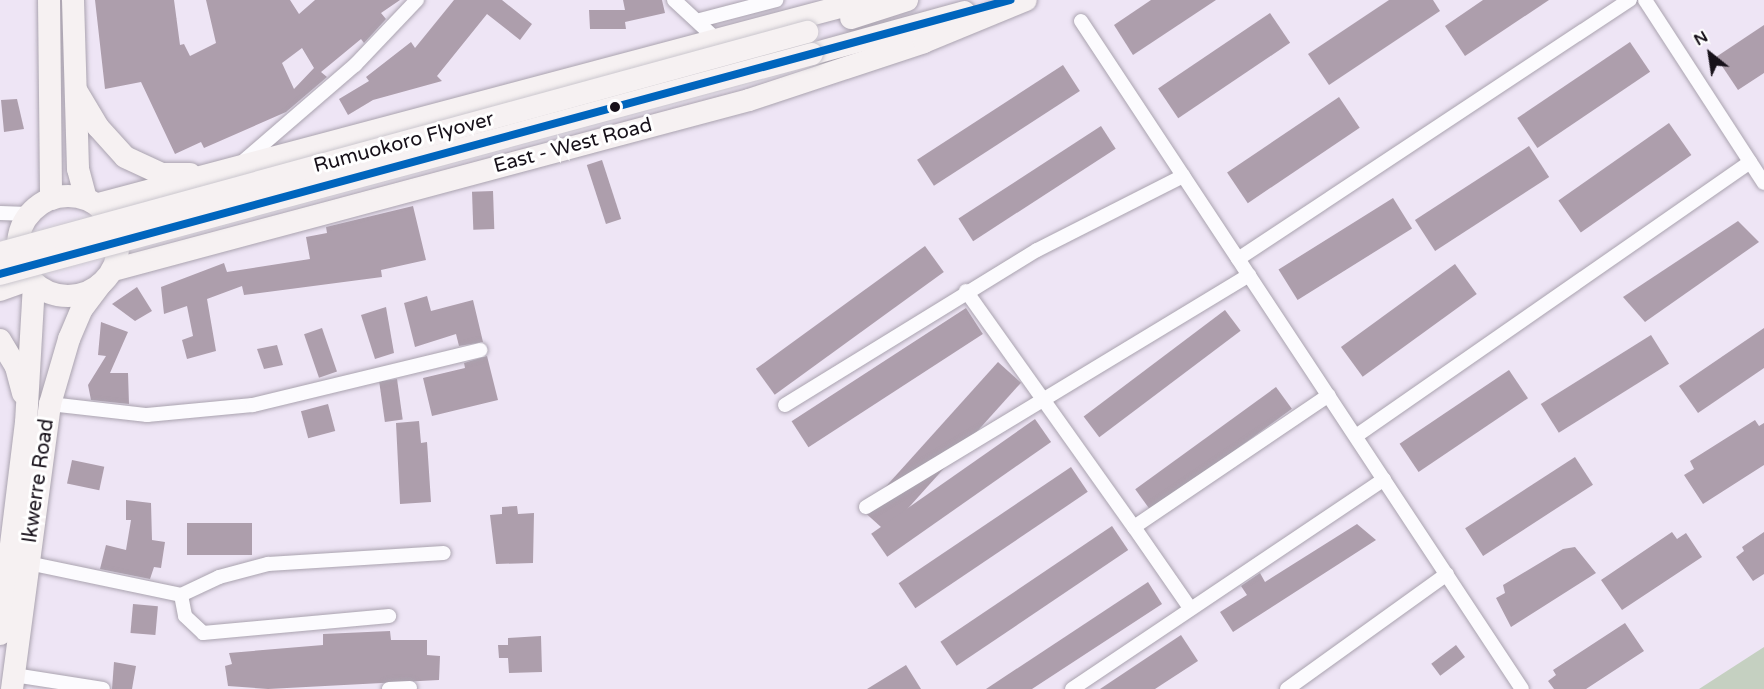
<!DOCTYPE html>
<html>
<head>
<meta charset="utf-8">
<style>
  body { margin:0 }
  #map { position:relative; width:1764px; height:689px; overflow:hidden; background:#eee5f5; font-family:"Varela Round",sans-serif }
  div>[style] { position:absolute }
  .green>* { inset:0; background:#c5d0c1 }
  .building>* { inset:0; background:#ad9eac; transform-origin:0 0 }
  .roads { filter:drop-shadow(0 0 2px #aaa3af) drop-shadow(0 0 2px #aaa3af) }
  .minor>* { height:14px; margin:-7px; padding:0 7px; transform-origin:7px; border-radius:7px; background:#fcfbfe }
  .primary>* { height:22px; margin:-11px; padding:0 11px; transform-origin:11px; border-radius:11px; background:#f6f1f2 }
  .primary>.ring { margin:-11px; padding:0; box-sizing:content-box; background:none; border:22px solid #f6f1f2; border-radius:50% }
  .bridges { filter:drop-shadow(0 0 2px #cac6cd) drop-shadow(0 0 2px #cac6cd) }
  .primary-bridge>* { height:22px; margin:-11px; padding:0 11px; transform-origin:11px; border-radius:11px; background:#f6f1f2 }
  .bus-1>* { height:8px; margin:-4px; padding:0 4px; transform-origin:4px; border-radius:4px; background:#0065bd }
  .dots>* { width:16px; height:16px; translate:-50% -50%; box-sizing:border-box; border:3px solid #fff; border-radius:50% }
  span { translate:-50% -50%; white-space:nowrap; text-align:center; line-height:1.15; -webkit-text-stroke:6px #fff; paint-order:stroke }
  .street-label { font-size:20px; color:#17111a }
  .north { position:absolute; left:1680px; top:24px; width:60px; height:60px; -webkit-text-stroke:4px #fff; paint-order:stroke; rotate:330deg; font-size:16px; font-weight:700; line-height:24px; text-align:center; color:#17111a }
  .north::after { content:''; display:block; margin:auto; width:21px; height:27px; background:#17111a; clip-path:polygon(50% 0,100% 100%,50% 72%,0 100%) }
</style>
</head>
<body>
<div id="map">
  <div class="green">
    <div style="clip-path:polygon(1764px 647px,1764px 689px,1699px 689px)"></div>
  </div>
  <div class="building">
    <div style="clip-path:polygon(evenodd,95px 0,174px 0,180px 45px,184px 44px,190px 56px,216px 43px,206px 0,290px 0,299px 14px,315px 0,400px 0,381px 13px,386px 19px,364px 43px,361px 39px,321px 72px,327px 77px,286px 112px,204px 148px,201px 142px,175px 154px,141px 82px,105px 89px,95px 0,302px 48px,314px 68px,294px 89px,282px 63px,302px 48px)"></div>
    <div style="clip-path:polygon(454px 0,502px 0,532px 24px,520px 40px,487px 14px,437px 76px,442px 81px,373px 100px,348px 115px,339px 99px,369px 81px,366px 77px,411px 42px,415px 48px)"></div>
    <div style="clip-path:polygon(623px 0,662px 0,665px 13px,625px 22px,626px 29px,590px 29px,589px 10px,625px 10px)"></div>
    <div style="clip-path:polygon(1151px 0,1216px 0,1133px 55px,1114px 25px)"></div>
    <div style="clip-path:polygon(1389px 0,1433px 0,1440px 11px,1329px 85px,1308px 54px)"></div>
    <div style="clip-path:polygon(1483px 0,1549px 0,1465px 56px,1445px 26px)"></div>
    <div style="left:1270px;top:13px;width:36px;height:135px;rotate:56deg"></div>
    <div style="clip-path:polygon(1764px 25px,1764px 73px,1738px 90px,1716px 57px)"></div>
    <div style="left:1630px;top:42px;width:36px;height:136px;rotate:56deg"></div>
    <div style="left:1063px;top:65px;width:31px;height:174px;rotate:57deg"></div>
    <div style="left:1339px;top:97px;width:37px;height:135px;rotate:56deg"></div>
    <div style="clip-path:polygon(17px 99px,24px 129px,4px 132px,1px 100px)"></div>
    <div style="left:1669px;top:123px;width:39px;height:135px;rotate:55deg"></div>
    <div style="left:1101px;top:126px;width:27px;height:170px;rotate:57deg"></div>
    <div style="left:1529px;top:146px;width:37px;height:136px;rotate:57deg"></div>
    <div style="left:602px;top:160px;width:62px;height:16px;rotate:72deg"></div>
    <div style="left:493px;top:191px;width:38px;height:21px;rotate:88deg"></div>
    <div style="left:1393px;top:198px;width:36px;height:135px;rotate:58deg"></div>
    <div style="clip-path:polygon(413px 206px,426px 260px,381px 270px,382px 277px,244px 295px,242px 286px,207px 299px,216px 351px,187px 359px,182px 340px,193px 336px,187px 306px,164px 314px,161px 287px,224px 263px,227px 272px,310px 259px,306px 237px,327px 233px,326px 227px)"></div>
    <div style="clip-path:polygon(1738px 221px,1759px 242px,1645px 322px,1623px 297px)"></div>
    <div style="left:925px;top:246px;width:32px;height:209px;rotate:54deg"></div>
    <div style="left:1455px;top:264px;width:37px;height:141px;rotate:54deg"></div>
    <div style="clip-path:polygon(137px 287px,152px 311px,135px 321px,112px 304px)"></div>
    <div style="clip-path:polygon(427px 296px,431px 311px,473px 300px,483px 342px,459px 346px,456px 334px,415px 347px,404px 303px)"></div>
    <div style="clip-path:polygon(386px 307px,394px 353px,375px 359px,361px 315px)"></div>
    <div style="left:966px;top:308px;width:31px;height:208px;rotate:57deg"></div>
    <div style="left:1225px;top:310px;width:26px;height:177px;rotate:53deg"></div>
    <div style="clip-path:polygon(101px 322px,128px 332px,110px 373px,128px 373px,129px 404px,91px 400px,88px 385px,106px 356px,98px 355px)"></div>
    <div style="left:322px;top:328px;width:46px;height:19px;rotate:71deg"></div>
    <div style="clip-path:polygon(1764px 328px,1764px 368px,1698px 413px,1679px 386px)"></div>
    <div style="left:1651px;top:335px;width:34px;height:130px;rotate:58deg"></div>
    <div style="clip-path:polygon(277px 345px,283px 365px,264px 369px,257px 349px)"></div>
    <div style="clip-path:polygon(487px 356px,498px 400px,432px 416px,423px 378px,465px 368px,464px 363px)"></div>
    <div style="left:998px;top:362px;width:31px;height:201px;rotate:42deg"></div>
    <div style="left:1509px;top:370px;width:34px;height:132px;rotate:56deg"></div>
    <div style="left:397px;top:379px;width:41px;height:18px;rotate:82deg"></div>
    <div style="left:1276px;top:387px;width:27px;height:174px;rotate:54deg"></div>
    <div style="left:328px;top:404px;width:28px;height:28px;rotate:75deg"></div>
    <div style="left:1035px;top:419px;width:28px;height:200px;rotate:55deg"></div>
    <div style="clip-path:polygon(1755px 420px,1759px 426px,1764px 423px,1764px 465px,1703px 504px,1684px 475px,1694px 469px,1690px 461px)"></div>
    <div style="clip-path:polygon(419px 421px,421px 443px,427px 442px,431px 502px,400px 504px,396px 423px)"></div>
    <div style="left:1575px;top:457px;width:33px;height:131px;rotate:57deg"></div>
    <div style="left:72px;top:460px;width:33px;height:24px;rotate:12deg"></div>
    <div style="left:1071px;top:467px;width:30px;height:208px;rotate:56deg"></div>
    <div style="clip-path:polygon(126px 500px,151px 503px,152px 540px,165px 542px,161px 568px,154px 567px,150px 579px,100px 569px,106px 545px,126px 550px,131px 520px,126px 520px)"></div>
    <div style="clip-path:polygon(517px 506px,518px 514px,534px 513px,533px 563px,496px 564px,490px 515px,502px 514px,502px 507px)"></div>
    <div style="left:252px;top:523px;width:32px;height:65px;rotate:90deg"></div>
    <div style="clip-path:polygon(1357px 524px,1376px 540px,1233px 632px,1220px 612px,1247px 595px,1241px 586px,1260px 573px,1265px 582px)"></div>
    <div style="left:1112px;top:526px;width:29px;height:207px;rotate:56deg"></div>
    <div style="clip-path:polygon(1672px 532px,1677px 539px,1686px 533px,1702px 557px,1622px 610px,1601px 580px)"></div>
    <div style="clip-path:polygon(1764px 532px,1764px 574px,1753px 581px,1736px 557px,1744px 551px,1742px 547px)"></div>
    <div style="clip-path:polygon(1575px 547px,1596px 573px,1511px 627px,1496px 598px,1505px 593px,1503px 585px,1563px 549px)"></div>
    <div style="clip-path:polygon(1148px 582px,1162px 604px,1032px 689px,986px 689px)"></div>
    <div style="left:133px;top:604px;width:25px;height:29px;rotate:5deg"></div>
    <div style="clip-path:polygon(1625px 623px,1644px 651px,1586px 689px,1554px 689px,1548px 681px,1556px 675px,1553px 670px)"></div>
    <div style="clip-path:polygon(390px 631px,391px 640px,427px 640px,427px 655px,440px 656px,439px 680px,268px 689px,228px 686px,225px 666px,232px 664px,229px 653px,323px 645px,323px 634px)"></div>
    <div style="clip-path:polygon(1181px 635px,1198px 661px,1155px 689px,1100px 689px)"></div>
    <div style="clip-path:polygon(541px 636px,542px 672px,509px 673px,508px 658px,499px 658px,498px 645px,508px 645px,508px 638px)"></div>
    <div style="left:1456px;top:645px;width:15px;height:31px;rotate:53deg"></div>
    <div style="clip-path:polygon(114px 662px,136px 666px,132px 689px,112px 689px)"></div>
    <div style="clip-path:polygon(906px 665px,921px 689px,867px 689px)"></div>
  </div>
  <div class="roads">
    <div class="minor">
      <div style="left:674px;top:0;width:56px;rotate:42.8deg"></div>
      <div style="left:1645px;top:0;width:218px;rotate:57deg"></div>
      <div style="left:700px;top:20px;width:79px;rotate:-14.7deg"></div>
      <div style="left:1081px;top:21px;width:800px;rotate:56.57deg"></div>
      <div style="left:239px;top:165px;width:153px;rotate:-40.8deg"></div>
      <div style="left:355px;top:65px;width:90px;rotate:-46.4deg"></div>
      <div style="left:0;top:213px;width:29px;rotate:2deg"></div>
      <div style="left:1238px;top:259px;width:470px;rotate:-33.5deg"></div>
      <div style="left:966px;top:291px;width:290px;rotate:54.6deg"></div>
      <div style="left:50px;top:404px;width:98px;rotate:6.5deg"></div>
      <div style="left:147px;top:415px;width:106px;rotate:-5.4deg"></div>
      <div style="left:253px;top:405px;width:234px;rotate:-13.6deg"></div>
      <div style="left:785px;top:405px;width:296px;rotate:-31.6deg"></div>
      <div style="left:1037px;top:250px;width:164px;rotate:-26.9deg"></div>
      <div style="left:1356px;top:436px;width:480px;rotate:-34.8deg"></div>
      <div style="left:866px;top:507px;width:448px;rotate:-31.2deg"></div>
      <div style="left:28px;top:563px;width:156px;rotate:11.8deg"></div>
      <div style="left:181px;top:595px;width:42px;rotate:-25.3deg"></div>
      <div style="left:219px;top:577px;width:51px;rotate:-14.9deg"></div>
      <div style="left:268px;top:564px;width:176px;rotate:-3.6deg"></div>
      <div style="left:181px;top:595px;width:21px;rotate:79deg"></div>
      <div style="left:185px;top:616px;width:25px;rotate:43deg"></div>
      <div style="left:203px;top:633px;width:187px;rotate:-5.2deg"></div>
      <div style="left:1190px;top:608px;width:98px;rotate:-124.7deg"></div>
      <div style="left:1134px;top:527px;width:235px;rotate:-34.1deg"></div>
      <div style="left:14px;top:675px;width:90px;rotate:8.9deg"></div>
      <div style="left:389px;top:689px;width:21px;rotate:-3deg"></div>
      <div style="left:1072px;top:689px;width:376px;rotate:-33.9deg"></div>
      <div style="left:1287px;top:689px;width:197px;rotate:-35.7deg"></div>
    </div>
    <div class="primary">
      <div style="left:49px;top:0;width:199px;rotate:89.4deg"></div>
      <div style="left:73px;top:0;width:169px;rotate:88.3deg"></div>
      <div style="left:78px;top:169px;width:30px;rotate:75deg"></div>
      <div style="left:851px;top:18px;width:59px;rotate:-17.8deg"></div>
      <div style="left:812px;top:54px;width:158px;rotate:-15.4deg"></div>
      <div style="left:76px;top:90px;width:43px;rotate:59.3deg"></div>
      <div style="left:98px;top:127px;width:40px;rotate:48deg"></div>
      <div style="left:125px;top:157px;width:41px;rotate:24.7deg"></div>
      <div style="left:162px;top:174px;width:28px"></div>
      <div class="ring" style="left:18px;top:196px;width:78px;height:78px"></div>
      <div style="left:99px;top:204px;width:794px;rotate:-14.89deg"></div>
      <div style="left:113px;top:270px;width:658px;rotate:-14.97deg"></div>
      <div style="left:749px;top:100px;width:184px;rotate:-18.3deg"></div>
      <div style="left:924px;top:42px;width:110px;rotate:-22.4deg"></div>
      <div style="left:0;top:290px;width:32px;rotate:-20deg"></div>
      <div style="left:0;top:340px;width:31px;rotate:59deg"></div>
      <div style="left:16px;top:367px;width:27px;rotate:75deg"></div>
      <div style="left:0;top:634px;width:213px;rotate:-83deg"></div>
      <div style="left:26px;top:423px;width:140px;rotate:-86.7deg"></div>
      <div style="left:12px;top:689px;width:288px;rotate:-82.4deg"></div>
      <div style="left:50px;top:404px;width:68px;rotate:-73.7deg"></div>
      <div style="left:69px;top:339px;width:33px;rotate:-67deg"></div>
      <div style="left:82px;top:309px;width:31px;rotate:-53deg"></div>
    </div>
  </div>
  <div class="bridges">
    <div class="primary-bridge">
      <div style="left:0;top:253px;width:837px;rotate:-15.32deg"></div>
      <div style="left:0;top:274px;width:841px;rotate:-15.16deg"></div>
    </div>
  </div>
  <div class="bus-1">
    <div style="left:0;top:274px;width:1047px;rotate:-15.18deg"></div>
  </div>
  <div class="dots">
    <div style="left:615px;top:107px;background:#17111a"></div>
  </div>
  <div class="street-label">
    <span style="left:404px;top:143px;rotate:-15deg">Rumuokoro Flyover</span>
    <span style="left:573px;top:146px;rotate:-15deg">East - West Road</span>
    <span style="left:39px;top:481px;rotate:-82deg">Ikwerre Road</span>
  </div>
  <div class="north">N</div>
</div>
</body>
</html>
